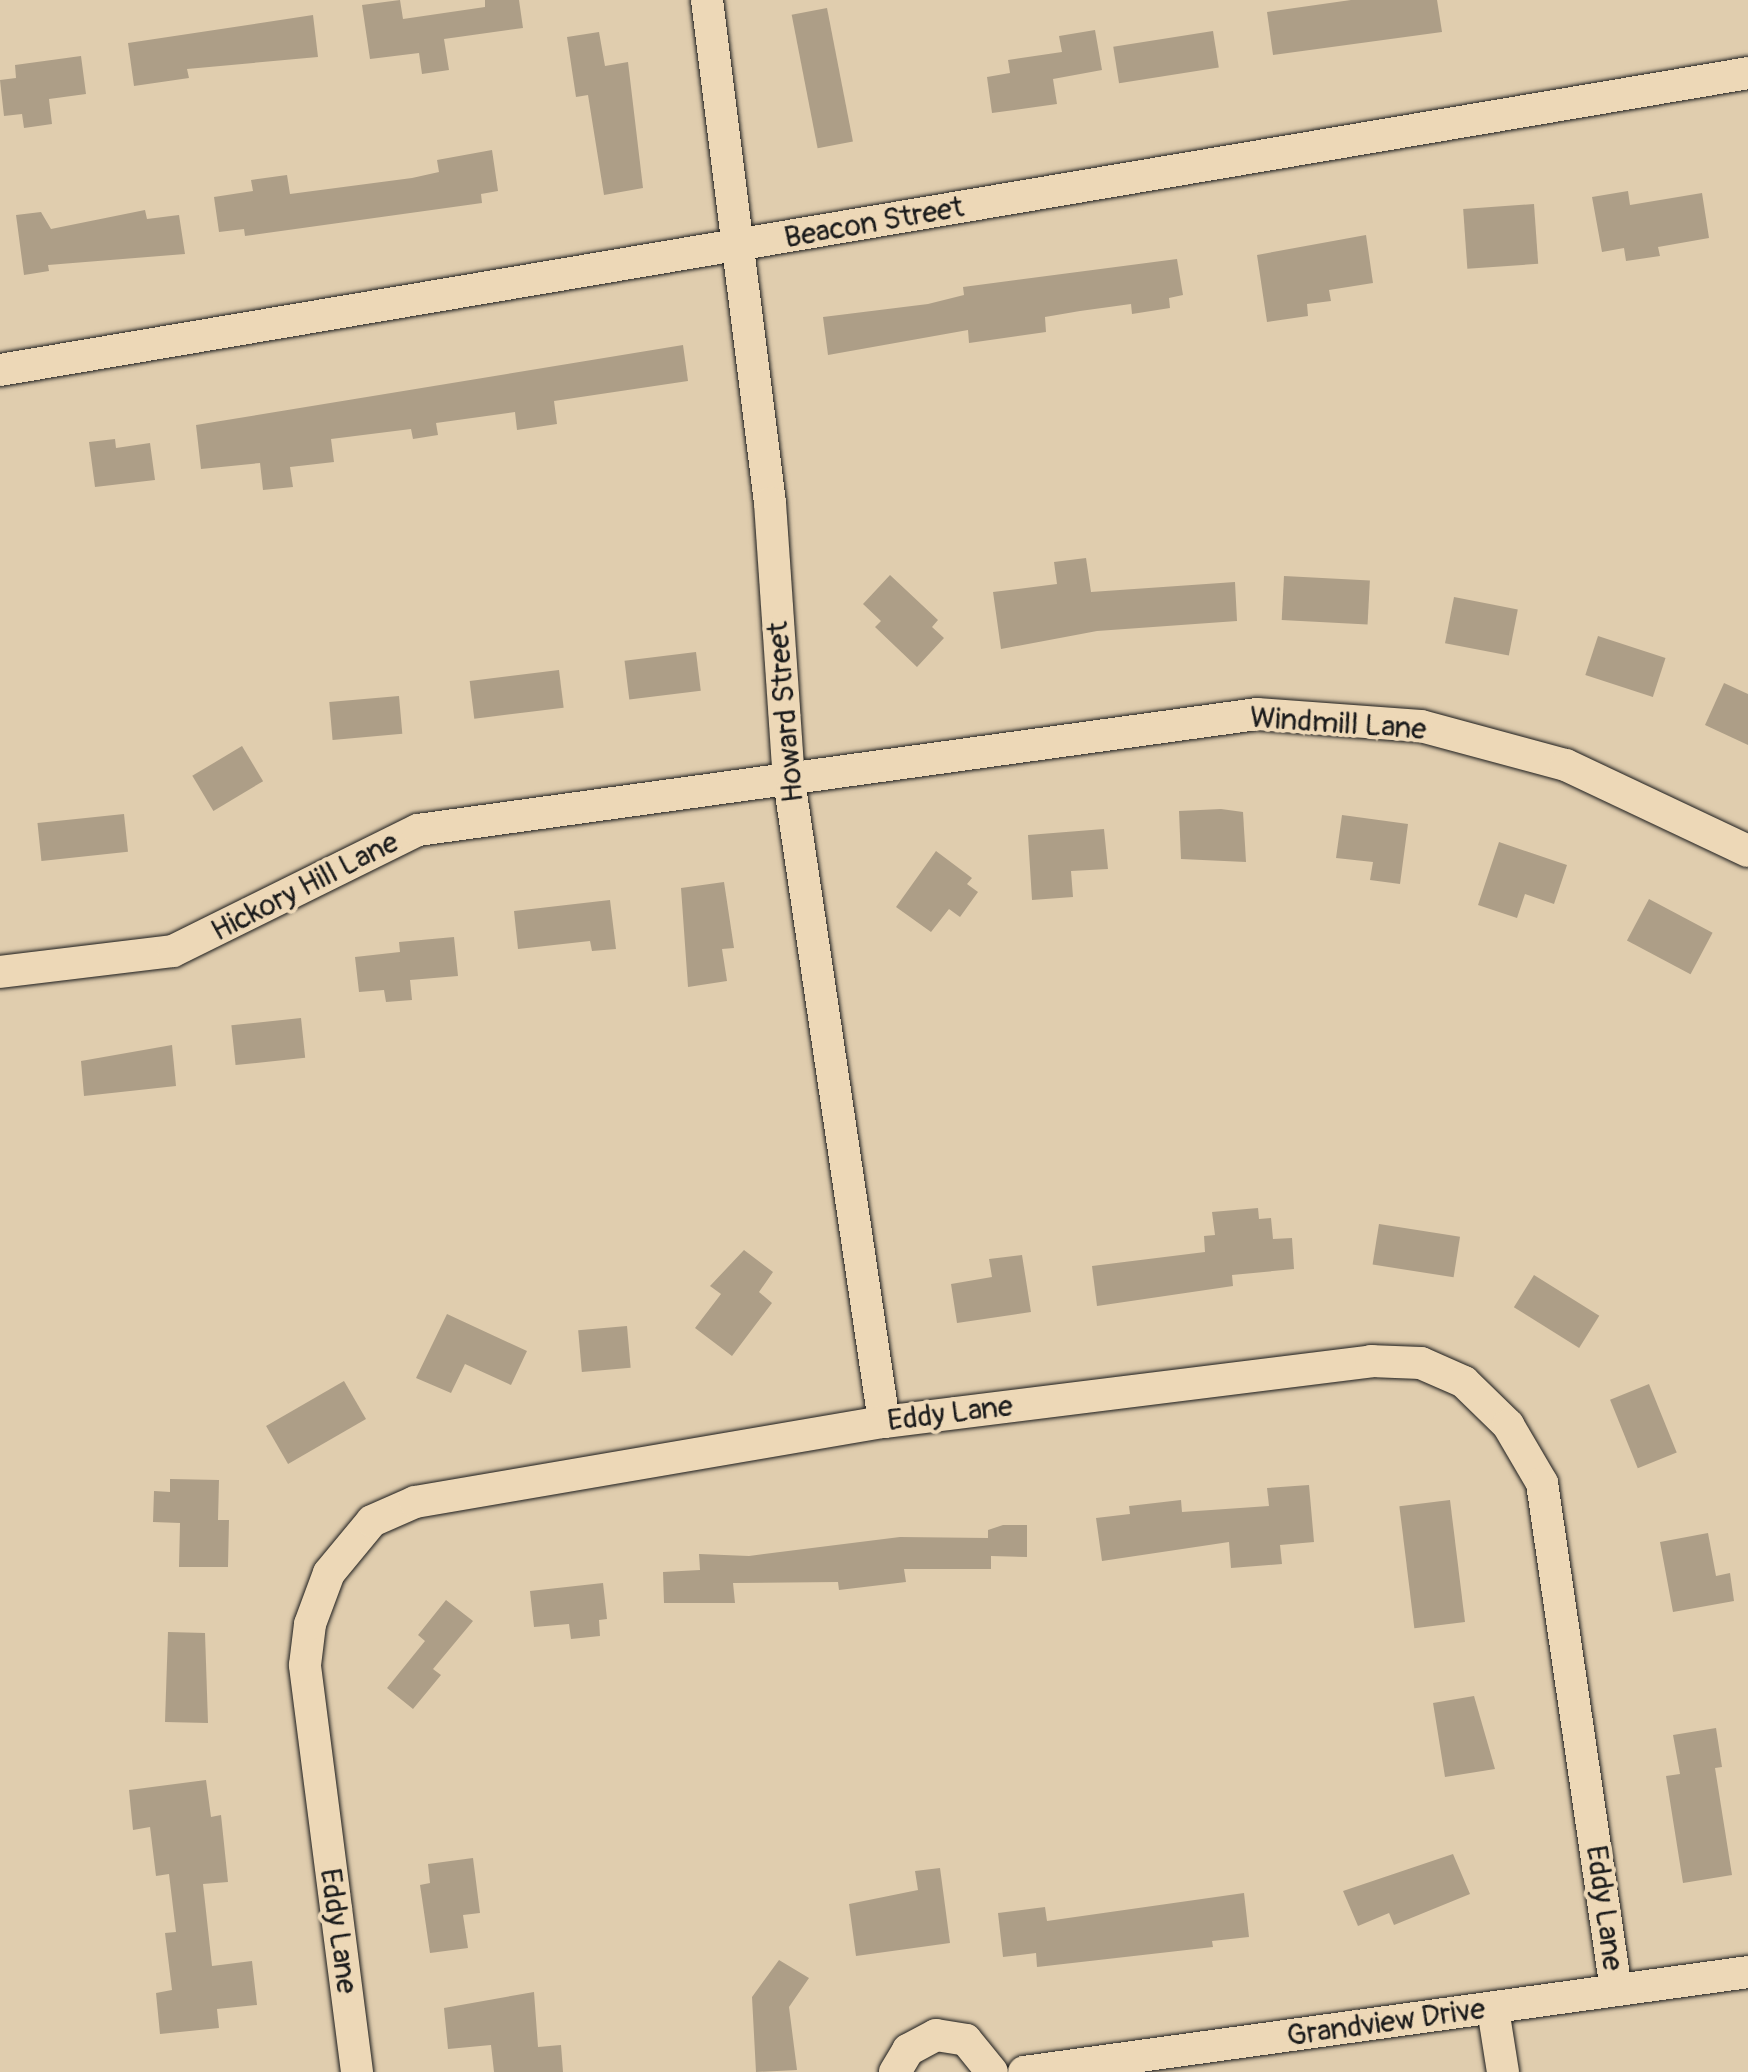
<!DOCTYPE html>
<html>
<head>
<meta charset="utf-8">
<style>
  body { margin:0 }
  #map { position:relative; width:1748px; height:2072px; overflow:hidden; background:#e0cdae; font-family:Pangolin,sans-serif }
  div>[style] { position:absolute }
  .building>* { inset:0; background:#ad9e87; transform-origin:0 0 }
  .roads { filter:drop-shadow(0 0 2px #1c1c1c) drop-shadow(0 0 2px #1c1c1c) }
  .minor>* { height:32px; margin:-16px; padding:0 16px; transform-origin:16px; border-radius:16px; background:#edd8b7 }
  span { translate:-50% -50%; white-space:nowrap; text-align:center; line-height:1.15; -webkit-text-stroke:8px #edd8b7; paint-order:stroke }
  .street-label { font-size:30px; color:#1c1c1c }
</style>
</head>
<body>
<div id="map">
  <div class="building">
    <div style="clip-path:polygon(400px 0,403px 19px,485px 7px,485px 0,519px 0,523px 28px,444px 39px,449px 70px,422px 74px,419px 53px,370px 59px,362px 5px)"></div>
    <div style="clip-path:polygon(1351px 0,1437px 0,1442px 32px,1273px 55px,1267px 12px)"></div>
    <div style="left:827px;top:8px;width:136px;height:36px;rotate:79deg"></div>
    <div style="clip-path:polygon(313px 15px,318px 57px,187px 69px,189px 78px,134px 86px,128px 43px)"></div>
    <div style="clip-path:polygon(1095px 30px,1102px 70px,1053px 79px,1057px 104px,992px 113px,987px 77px,1010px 73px,1008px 60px,1062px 52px,1059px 36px)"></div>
    <div style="left:1213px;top:31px;width:37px;height:101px;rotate:81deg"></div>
    <div style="clip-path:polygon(599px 32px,605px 66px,628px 62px,643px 188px,604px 195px,588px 95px,576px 97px,567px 37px)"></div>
    <div style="clip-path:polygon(81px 56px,86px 94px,49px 99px,52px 124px,24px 128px,22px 114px,4px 116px,0 80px,16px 78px,15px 65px)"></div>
    <div style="clip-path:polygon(492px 150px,498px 191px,481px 194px,482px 203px,245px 236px,244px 229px,219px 232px,214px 197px,253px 191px,251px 180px,287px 175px,290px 194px,412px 178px,439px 172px,437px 160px)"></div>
    <div style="clip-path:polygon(1628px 191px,1630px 205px,1702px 193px,1709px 238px,1658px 247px,1660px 256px,1626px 261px,1624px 248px,1602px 252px,1592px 197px)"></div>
    <div style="left:1534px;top:204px;width:60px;height:71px;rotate:86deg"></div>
    <div style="clip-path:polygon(145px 210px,147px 219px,179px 215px,185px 254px,48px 265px,49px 271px,24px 275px,16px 215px,41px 212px,51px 229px)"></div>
    <div style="clip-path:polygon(1366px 235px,1373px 283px,1329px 290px,1331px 301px,1307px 304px,1308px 316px,1267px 322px,1257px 255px)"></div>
    <div style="clip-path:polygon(1177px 259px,1183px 295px,1169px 298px,1170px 308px,1132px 314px,1131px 304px,1080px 311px,1045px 317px,1046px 332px,969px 343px,968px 330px,828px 355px,823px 317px,928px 304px,964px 295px,963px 287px)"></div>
    <div style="clip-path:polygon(683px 345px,688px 381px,554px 401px,557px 424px,517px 430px,515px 412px,436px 423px,438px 435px,413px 439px,411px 429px,331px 439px,334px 462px,290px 467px,293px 487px,263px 490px,260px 463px,201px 469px,196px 425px)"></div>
    <div style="clip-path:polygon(115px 439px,116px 448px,150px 443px,155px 480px,95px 487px,89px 442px)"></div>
    <div style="clip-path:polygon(1086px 558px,1091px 592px,1235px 582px,1237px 621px,1097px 631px,1001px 649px,993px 592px,1057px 584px,1054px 562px)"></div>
    <div style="clip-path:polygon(890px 575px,938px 620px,932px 627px,944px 638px,917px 667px,875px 627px,881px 621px,863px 604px)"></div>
    <div style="left:1284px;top:576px;width:86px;height:44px;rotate:3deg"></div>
    <div style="left:1454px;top:597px;width:65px;height:47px;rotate:11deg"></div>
    <div style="left:1598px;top:636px;width:71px;height:41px;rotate:18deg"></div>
    <div style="left:696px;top:652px;width:39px;height:72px;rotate:83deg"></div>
    <div style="left:559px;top:670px;width:38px;height:90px;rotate:83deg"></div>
    <div style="clip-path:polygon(1724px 683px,1748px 694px,1748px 745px,1705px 725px)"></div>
    <div style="left:399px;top:696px;width:38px;height:70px;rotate:85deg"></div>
    <div style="left:242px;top:746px;width:41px;height:58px;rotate:59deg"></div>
    <div style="clip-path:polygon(1221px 809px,1243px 812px,1246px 862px,1181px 859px,1179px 811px)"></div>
    <div style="left:124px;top:814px;width:38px;height:87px;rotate:84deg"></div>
    <div style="clip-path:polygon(1342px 815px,1408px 824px,1400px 884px,1370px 880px,1373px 862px,1336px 858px)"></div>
    <div style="clip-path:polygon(1104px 829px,1108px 869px,1071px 871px,1073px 897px,1032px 900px,1028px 835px)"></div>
    <div style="clip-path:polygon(1499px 842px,1567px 865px,1554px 904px,1525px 894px,1517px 918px,1478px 905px)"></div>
    <div style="clip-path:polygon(936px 851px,972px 878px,967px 884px,978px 892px,960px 917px,949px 909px,931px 932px,896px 907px)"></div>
    <div style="clip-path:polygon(724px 882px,734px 948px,722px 949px,727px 981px,688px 987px,681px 888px)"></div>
    <div style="left:1649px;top:899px;width:72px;height:47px;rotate:28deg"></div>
    <div style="clip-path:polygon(610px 900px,616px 949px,592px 951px,590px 941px,518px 949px,514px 911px)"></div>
    <div style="clip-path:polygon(454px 937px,458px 976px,410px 980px,412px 1000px,386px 1002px,384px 990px,359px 992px,355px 957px,400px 952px,399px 942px)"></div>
    <div style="left:301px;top:1018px;width:40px;height:70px;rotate:84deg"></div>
    <div style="clip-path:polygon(172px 1045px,176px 1086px,84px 1096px,81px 1061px)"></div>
    <div style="clip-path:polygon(1258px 1208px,1259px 1219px,1271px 1218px,1273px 1239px,1292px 1238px,1294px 1269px,1232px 1275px,1233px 1286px,1097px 1306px,1092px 1266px,1205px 1252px,1204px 1236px,1215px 1235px,1212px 1212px)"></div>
    <div style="left:1379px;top:1224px;width:82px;height:41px;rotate:9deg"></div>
    <div style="clip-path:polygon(744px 1250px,773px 1272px,759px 1292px,772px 1303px,732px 1356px,695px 1328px,721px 1294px,710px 1286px)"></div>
    <div style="clip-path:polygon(1022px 1255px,1031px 1312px,957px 1323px,951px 1284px,992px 1277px,989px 1259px)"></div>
    <div style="left:1534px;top:1275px;width:77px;height:38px;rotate:32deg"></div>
    <div style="clip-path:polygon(447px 1314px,527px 1351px,511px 1385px,465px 1364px,451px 1393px,416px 1378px)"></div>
    <div style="left:627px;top:1326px;width:42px;height:49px;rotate:85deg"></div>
    <div style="left:344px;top:1381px;width:44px;height:90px;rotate:60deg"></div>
    <div style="left:1649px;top:1384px;width:74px;height:42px;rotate:68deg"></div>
    <div style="clip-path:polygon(170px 1479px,219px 1480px,218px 1520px,229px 1520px,228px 1567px,179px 1567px,180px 1523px,153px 1522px,154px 1491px,170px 1492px)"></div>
    <div style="clip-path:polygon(1309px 1485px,1314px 1542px,1280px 1545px,1282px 1564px,1231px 1568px,1229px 1542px,1102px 1561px,1096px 1518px,1130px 1514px,1129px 1506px,1181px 1500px,1182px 1512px,1269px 1506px,1267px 1488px)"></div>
    <div style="left:1450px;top:1500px;width:123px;height:51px;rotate:83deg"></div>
    <div style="clip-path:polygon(1003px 1525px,1027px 1525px,1027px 1557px,991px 1556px,991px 1569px,904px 1569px,906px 1582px,839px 1590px,838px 1582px,733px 1583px,735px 1603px,664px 1603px,663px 1572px,700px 1570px,699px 1554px,749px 1556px,900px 1537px,988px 1538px,988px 1530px)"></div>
    <div style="clip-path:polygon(1708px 1533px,1716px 1576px,1730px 1573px,1734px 1601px,1673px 1612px,1660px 1542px)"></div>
    <div style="clip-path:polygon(603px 1583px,607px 1619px,599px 1620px,600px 1636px,571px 1639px,569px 1624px,534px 1627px,530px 1591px)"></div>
    <div style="clip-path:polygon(446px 1600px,473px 1621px,433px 1669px,441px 1675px,413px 1709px,387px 1688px,425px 1641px,418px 1635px)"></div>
    <div style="clip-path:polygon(168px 1632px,205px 1633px,208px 1723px,165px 1722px)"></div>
    <div style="clip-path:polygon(1474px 1696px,1495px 1769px,1445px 1777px,1433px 1703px)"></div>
    <div style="clip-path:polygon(1716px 1728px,1722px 1767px,1715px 1768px,1732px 1875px,1683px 1883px,1666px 1776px,1680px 1774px,1673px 1735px)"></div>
    <div style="clip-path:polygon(206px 1780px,211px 1817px,221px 1815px,228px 1882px,203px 1884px,212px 1966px,252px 1961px,257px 2005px,217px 2009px,219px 2028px,160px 2034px,156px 1993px,172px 1990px,165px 1933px,176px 1932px,169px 1874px,156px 1876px,150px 1827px,133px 1830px,129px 1790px)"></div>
    <div style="clip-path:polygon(1453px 1854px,1470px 1894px,1394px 1925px,1389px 1913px,1358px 1926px,1343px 1891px)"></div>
    <div style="clip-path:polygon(473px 1858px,480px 1913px,463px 1915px,468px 1948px,430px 1953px,420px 1885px,430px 1883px,428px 1864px)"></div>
    <div style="clip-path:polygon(940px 1868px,950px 1943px,856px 1956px,849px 1904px,918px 1890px,915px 1871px)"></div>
    <div style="clip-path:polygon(1244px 1893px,1249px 1937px,1212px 1941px,1213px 1947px,1037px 1967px,1036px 1953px,1003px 1957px,998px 1913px,1045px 1907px,1047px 1921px)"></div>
    <div style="clip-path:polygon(779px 1960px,809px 1978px,789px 2007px,797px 2070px,756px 2072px,752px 1997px)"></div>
    <div style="clip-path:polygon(534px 1992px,538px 2047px,561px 2045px,563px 2072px,494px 2072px,491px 2045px,448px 2049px,444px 2008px)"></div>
  </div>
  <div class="roads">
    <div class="minor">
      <div style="left:707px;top:0;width:507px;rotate:82.86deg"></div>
      <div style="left:770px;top:503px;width:278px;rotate:86.1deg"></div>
      <div style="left:789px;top:780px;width:649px;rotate:81.58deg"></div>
      <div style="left:0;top:370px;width:1773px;rotate:-9.64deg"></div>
      <div style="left:0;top:972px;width:174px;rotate:-6.9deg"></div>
      <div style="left:173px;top:951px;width:273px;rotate:-26.3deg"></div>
      <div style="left:418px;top:830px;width:847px;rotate:-7.87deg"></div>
      <div style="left:1257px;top:714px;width:164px;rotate:4.2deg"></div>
      <div style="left:1421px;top:726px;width:150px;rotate:15.1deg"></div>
      <div style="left:1566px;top:765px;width:201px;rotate:25.3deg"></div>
      <div style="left:1493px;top:2009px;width:64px;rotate:81deg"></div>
      <div style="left:357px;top:2072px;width:410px;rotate:-97.3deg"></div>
      <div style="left:305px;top:1665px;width:41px;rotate:-83deg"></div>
      <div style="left:310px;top:1624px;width:54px;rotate:-69.6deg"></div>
      <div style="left:329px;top:1573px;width:67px;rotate:-50.4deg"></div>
      <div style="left:372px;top:1521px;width:47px;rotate:-23.8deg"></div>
      <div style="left:415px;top:1502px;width:476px;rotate:-9.7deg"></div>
      <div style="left:884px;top:1422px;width:491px;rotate:-7.1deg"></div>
      <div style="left:1371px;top:1361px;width:50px;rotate:2.3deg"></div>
      <div style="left:1421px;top:1363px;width:47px;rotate:23.8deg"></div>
      <div style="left:1464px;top:1382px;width:62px;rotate:44.3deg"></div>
      <div style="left:1508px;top:1425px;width:67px;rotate:59.6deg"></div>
      <div style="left:1542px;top:1483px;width:512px;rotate:81.7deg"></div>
      <div style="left:895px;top:2072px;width:26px;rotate:-59deg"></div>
      <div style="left:908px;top:2050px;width:32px;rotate:-28deg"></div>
      <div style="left:936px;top:2035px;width:30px;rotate:9deg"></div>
      <div style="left:966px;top:2040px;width:41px;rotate:50.9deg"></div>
      <div style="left:1024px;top:2072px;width:731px;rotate:-7.86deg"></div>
    </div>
  </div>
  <div class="street-label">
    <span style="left:874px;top:223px;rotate:-10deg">Beacon Street</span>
    <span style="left:786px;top:712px;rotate:-95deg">Howard Street</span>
    <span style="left:1338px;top:724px;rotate:4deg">Windmill Lane</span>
    <span style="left:305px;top:887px;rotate:-27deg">Hickory Hill Lane</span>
    <span style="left:950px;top:1414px;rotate:-7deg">Eddy Lane</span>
    <span style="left:1604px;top:1908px;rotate:82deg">Eddy Lane</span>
    <span style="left:338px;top:1931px;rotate:82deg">Eddy Lane</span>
    <span style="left:1386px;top:2023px;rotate:-8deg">Grandview Drive</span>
  </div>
</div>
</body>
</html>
